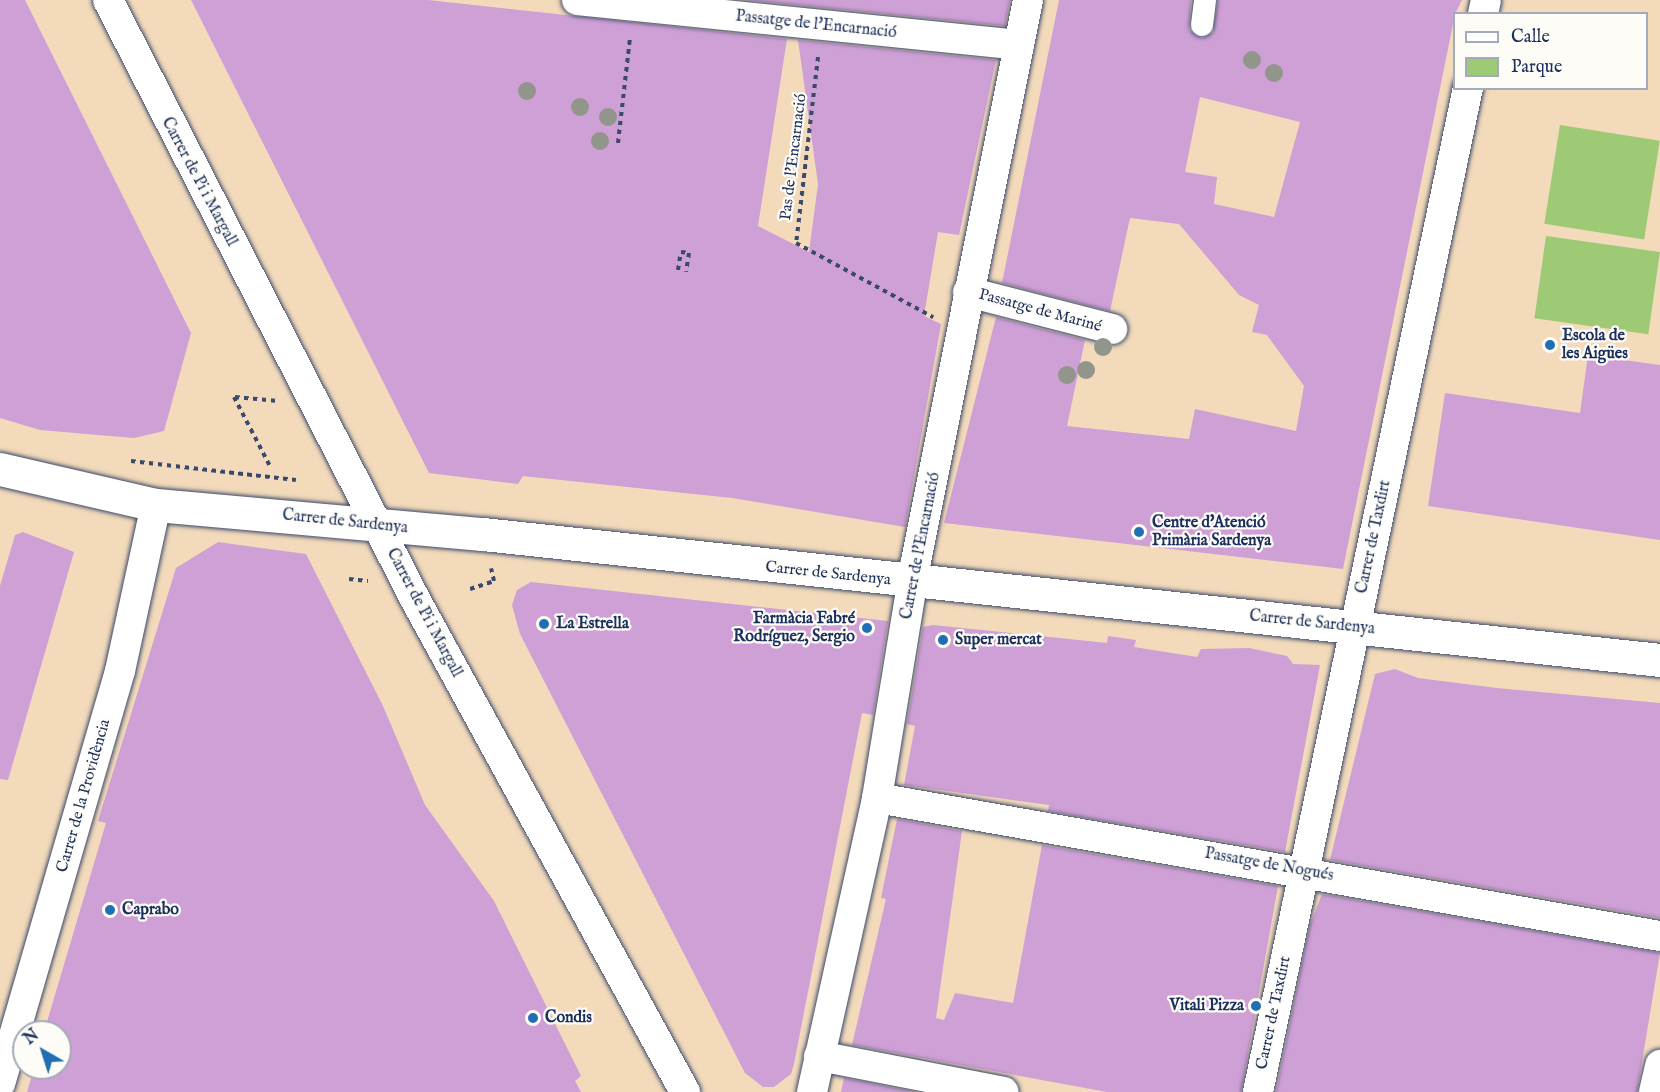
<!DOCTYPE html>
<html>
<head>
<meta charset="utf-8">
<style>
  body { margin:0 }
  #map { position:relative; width:1660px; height:1092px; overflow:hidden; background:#f2daba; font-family:"IM FELL English",serif }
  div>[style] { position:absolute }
  .green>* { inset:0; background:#9ec975; transform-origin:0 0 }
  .building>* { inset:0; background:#cfa0d6 }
  .path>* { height:4px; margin-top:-2px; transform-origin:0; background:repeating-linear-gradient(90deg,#3b496c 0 4.5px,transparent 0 9px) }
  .roads { filter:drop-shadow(0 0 2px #3b496c) drop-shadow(0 0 2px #3b496c) }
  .pedestrian>* { height:22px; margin:-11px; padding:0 11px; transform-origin:11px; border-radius:11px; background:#fff }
  .minor>* { height:30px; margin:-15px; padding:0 15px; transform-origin:15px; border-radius:15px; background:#fff }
  .tertiary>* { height:33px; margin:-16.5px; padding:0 16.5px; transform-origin:16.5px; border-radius:16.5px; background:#fff }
  .trees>* { width:18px; height:18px; margin:-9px; border-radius:50%; background:#91958b }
  .dots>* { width:16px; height:16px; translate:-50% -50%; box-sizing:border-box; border:3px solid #fdfcf7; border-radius:50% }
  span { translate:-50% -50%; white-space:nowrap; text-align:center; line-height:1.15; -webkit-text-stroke:4.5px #fdfcf7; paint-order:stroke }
  .street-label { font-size:16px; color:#1b2f5e }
  .poi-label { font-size:16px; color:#1b2f5e; font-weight:700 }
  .left { translate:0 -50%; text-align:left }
  .right { translate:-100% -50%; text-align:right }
  .legend { position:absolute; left:1453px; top:12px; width:195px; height:78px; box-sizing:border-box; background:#fdfcf7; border:2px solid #a3aaba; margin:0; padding:8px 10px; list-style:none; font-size:18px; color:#1b2f5e }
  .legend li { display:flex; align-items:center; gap:12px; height:30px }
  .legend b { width:30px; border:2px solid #a3aaba }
  .north { position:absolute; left:12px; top:1020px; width:60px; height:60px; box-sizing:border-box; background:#fdfcf7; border:2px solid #a3aaba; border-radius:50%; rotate:321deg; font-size:16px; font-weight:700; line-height:24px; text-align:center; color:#1b2f5e }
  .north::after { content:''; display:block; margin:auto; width:21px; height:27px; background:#1f6fb2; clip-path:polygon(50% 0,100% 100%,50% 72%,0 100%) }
</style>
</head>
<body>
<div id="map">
  <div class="green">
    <div style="left:1560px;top:125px;width:101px;height:100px;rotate:9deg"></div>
    <div style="left:1546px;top:236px;width:115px;height:83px;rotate:8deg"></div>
  </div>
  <div class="building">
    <div style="clip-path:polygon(0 0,25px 0,191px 333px,164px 431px,134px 438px,40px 430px,0 418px)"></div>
    <div style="clip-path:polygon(191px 0,428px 0,787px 39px,758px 226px,809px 252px,818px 184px,798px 40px,996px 60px,959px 235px,938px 232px,924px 316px,941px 324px,905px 527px,732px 498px,523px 476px,518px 484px,429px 473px)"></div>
    <div style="clip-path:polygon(747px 0,1010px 0,1005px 26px)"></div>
    <div style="clip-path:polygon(evenodd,1059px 0,1191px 0,1189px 30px,1201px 38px,1213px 33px,1218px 0,1462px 0,1455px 14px,1343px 569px,944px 523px,996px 317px,1085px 340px,1067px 426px,1189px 439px,1195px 409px,1296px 431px,1304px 386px,1267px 335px,1252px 332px,1259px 305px,1239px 295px,1179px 224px,1130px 218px,1110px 311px,1002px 283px,1059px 0,1200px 97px,1300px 122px,1274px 217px,1214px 204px,1217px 177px,1185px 172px,1200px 97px)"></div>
    <div style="clip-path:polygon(1588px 355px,1660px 365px,1660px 540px,1428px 506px,1445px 393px,1580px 413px)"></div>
    <div style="clip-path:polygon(23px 532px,74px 552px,8px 780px,0 779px,0 586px,15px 535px)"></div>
    <div style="clip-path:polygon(218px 542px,306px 554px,383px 706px,425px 805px,494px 901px,581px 1076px,575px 1081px,581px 1092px,27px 1092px,34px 1068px,60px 1068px,60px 1032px,44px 1032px,106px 823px,98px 821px,176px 568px)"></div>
    <div style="clip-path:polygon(531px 582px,888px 621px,873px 715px,862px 713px,794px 1064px,791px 1074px,774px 1087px,763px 1087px,745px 1073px,520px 634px,512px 605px,517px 590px)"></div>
    <div style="clip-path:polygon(933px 625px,1107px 643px,1108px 636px,1136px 640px,1134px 647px,1197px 657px,1201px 649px,1249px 648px,1287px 656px,1293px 664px,1320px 665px,1285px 852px,1048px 811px,1049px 805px,904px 785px,915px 726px,907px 724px,923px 627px)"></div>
    <div style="clip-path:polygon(1395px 669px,1418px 678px,1497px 688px,1660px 703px,1660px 918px,1330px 860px,1375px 674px)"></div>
    <div style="clip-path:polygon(897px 819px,962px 831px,936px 1018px,944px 1020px,955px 993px,1013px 1003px,1042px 845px,1278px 886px,1241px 1092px,1107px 1092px,852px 1045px,886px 899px,881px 898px)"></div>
    <div style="clip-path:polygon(1322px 894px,1660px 953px,1637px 1092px,1276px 1092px,1310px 925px)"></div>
    <div style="clip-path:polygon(844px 1078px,914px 1092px,841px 1092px)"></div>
  </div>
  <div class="path">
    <div style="left:818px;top:57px;width:187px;rotate:96.7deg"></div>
    <div style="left:796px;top:243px;width:156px;rotate:28.4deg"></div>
    <div style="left:618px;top:143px;width:107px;rotate:-83.5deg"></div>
    <div style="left:678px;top:270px;width:18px;rotate:-81deg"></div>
    <div style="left:681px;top:252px;width:8px;rotate:7deg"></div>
    <div style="left:689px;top:253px;width:19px;rotate:99deg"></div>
    <div style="left:234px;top:397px;width:80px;rotate:62.5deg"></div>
    <div style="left:235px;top:397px;width:43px;rotate:5.3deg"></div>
    <div style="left:131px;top:461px;width:166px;rotate:6.6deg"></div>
    <div style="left:349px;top:579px;width:19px;rotate:6deg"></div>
    <div style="left:470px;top:589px;width:25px;rotate:-18deg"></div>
    <div style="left:494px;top:581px;width:13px;rotate:-103deg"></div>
  </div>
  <div class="roads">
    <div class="pedestrian">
      <div style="left:1202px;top:25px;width:25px;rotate:-83deg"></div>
    </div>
    <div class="minor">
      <div style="left:108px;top:0;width:673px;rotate:62.86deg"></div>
      <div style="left:415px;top:599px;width:562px;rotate:61.29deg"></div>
      <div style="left:577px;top:0;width:444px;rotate:5.8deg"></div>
      <div style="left:1483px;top:14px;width:14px;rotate:-78deg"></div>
      <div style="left:968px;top:292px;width:149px;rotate:14.4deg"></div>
      <div style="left:877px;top:798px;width:795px;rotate:10deg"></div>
      <div style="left:819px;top:1056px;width:188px;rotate:11deg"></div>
      <div style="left:0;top:1084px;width:430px;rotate:-73.8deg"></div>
      <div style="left:120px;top:671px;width:170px;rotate:-77.8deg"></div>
      <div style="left:812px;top:1092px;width:301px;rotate:-77.5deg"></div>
      <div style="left:877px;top:798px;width:235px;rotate:-80.7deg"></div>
      <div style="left:915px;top:566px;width:577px;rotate:-78.71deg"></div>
      <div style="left:1258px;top:1092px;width:1026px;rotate:-78.19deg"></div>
      <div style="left:1654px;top:1092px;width:28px;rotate:-77deg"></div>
    </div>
    <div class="tertiary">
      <div style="left:0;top:469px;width:160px;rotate:13deg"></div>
      <div style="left:156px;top:505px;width:328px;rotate:5.1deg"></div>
      <div style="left:483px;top:534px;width:1184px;rotate:6.11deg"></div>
    </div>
  </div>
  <div class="trees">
    <div style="left:1252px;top:60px"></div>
    <div style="left:1274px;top:73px"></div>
    <div style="left:527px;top:91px"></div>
    <div style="left:580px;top:107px"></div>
    <div style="left:608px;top:117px"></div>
    <div style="left:600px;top:141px"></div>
    <div style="left:1103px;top:347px"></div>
    <div style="left:1086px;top:370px"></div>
    <div style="left:1067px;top:375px"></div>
  </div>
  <div class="dots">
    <div style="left:1550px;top:345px;background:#1f6fb2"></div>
    <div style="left:1139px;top:532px;background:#1f6fb2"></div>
    <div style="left:544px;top:624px;background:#1f6fb2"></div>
    <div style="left:867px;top:628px;background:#1f6fb2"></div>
    <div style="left:943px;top:640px;background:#1f6fb2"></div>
    <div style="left:110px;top:910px;background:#1f6fb2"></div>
    <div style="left:1256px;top:1006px;background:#1f6fb2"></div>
    <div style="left:533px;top:1018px;background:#1f6fb2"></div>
  </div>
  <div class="street-label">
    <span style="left:816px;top:25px;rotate:6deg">Passatge de l'Encarnació</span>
    <span style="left:794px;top:157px;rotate:-83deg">Pas de l'Encarnació</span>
    <span style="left:199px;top:182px;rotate:62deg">Carrer de Pi i Margall</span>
    <span style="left:1040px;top:311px;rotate:15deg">Passatge de Mariné</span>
    <span style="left:345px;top:522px;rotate:6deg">Carrer de Sardenya</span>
    <span style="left:1374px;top:537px;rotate:-78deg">Carrer de Taxdirt</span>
    <span style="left:921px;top:546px;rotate:-79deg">Carrer de l'Encarnació</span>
    <span style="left:828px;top:574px;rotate:6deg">Carrer de Sardenya</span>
    <span style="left:424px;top:613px;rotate:62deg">Carrer de Pi i Margall</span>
    <span style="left:1312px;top:623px;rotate:6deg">Carrer de Sardenya</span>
    <span style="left:84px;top:796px;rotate:-74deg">Carrer de la Providència</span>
    <span style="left:1269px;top:865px;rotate:10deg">Passatge de Nogués</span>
    <span style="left:1274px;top:1013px;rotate:-78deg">Carrer de Taxdirt</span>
  </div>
  <div class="poi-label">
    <span class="left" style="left:1562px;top:345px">Escola de<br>les Aigües</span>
    <span class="left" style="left:1152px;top:532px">Centre d'Atenció<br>Primària Sardenya</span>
    <span class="right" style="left:855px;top:628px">Farmàcia Fabré<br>Rodríguez, Sergio</span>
    <span class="left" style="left:556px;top:624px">La Estrella</span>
    <span class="left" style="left:955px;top:640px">Super mercat</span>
    <span class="left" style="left:122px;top:910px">Caprabo</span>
    <span class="right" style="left:1244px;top:1006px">Vitali Pizza</span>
    <span class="left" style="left:545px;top:1018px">Condis</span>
  </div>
  <ul class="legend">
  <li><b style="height:8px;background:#fff"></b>Calle</li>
  <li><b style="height:16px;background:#9ec975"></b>Parque</li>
  </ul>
  <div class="north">N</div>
</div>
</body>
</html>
